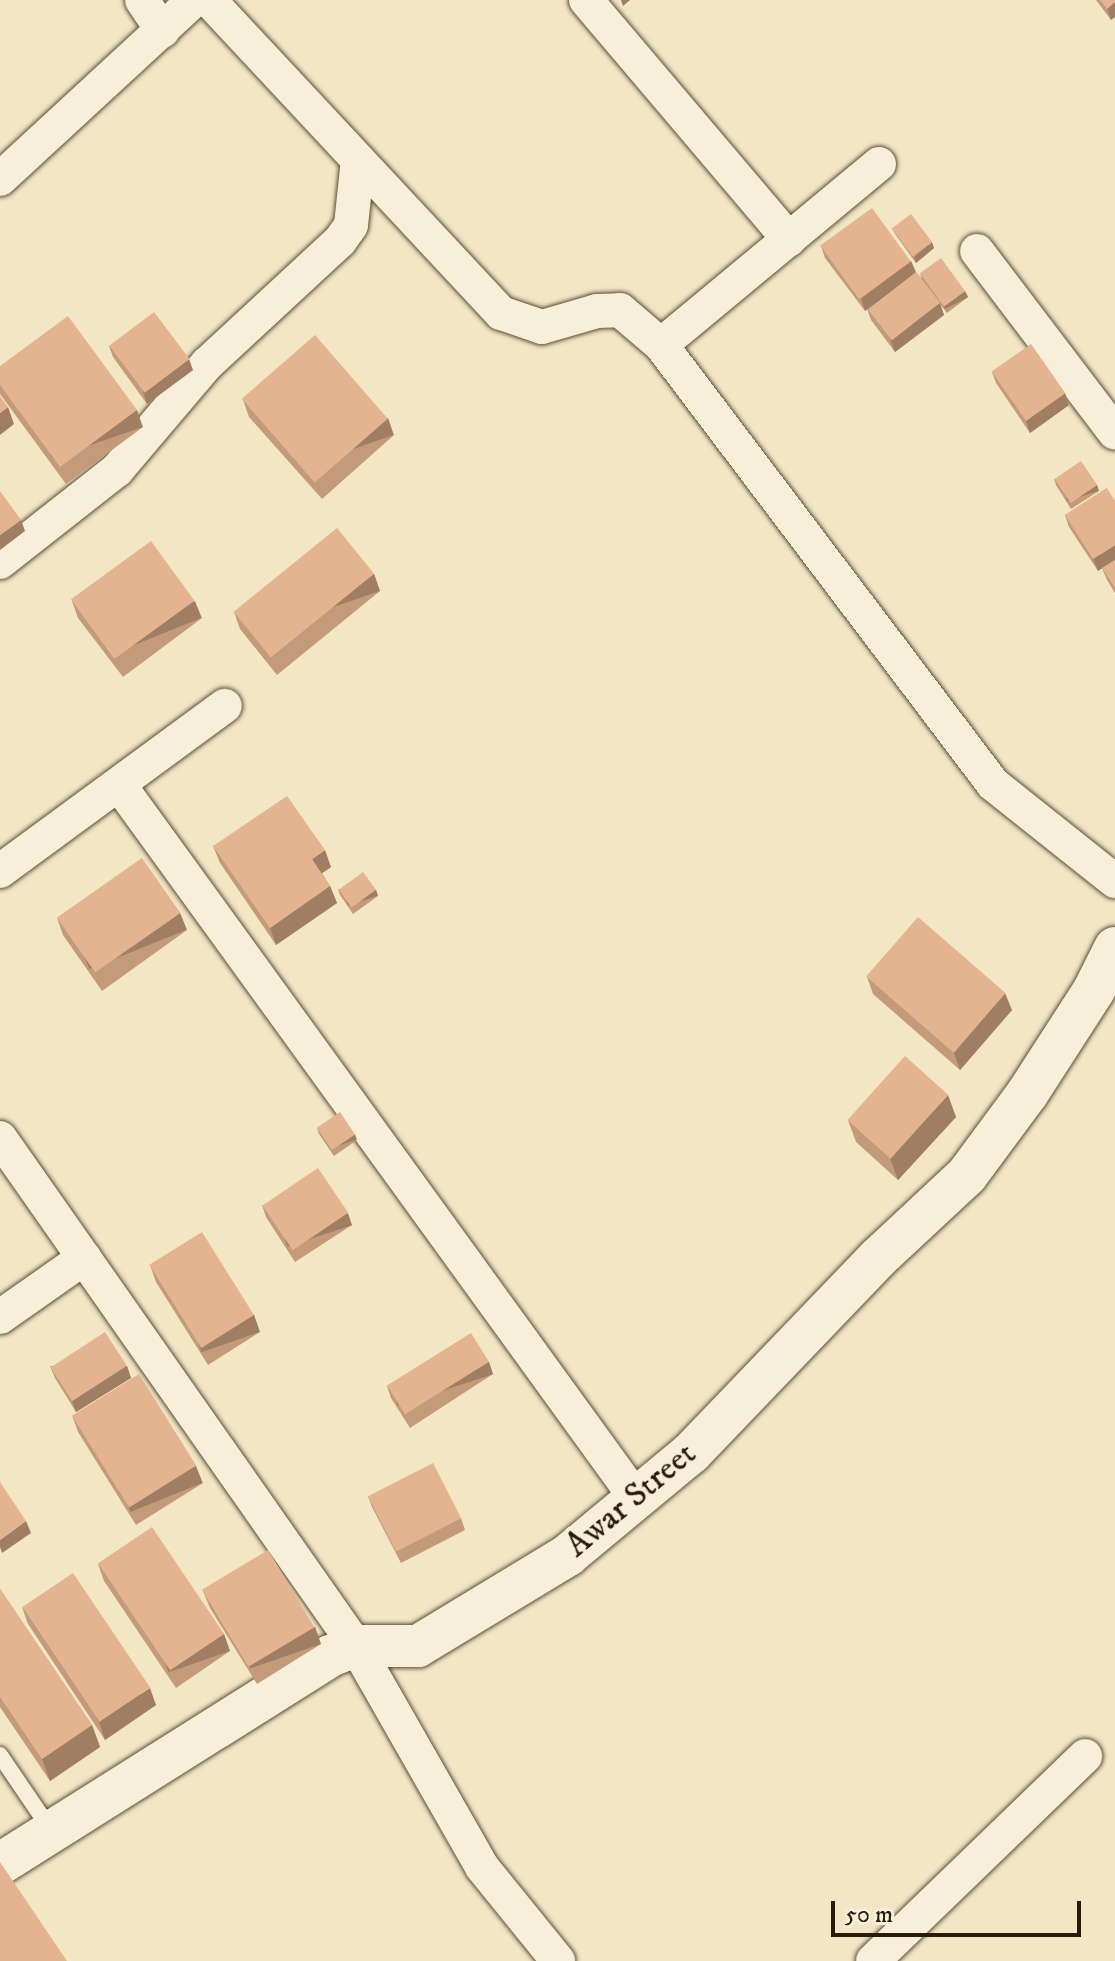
<!DOCTYPE html>
<html>
<head>
<meta charset="utf-8">
<style>
  body { margin:0 }
  #map { position:relative; width:1115px; height:1961px; overflow:hidden; background:#f3e6c4; font-family:"IM FELL DW Pica",serif }
  div>[style] { position:absolute }
  .roads { filter:drop-shadow(0 0 2px #5b4e37) drop-shadow(0 0 2px #5b4e37) }
  .service>* { height:16px; margin:-8px; padding:0 8px; transform-origin:8px; border-radius:8px; background:#f7efd9 }
  .minor>* { height:34px; margin:-17px; padding:0 17px; transform-origin:17px; border-radius:17px; background:#f7efd9 }
  .tertiary>* { height:42px; margin:-21px; padding:0 21px; transform-origin:21px; border-radius:21px; background:#f7efd9 }
  .wall>* { inset:0; background:#c39b7b }
  .shaded-wall>* { inset:0; background:#9f7e64; transform-origin:0 0 }
  .building>* { inset:0; background:#e3b48f; transform-origin:0 0 }
  span { translate:-50% -50%; white-space:nowrap; text-align:center; line-height:1.15; -webkit-text-stroke:8px #f7efd9; paint-order:stroke }
  .street-label { font-size:34px; color:#281b08 }
  .scale { position:absolute; left:831px; top:1901px; width:250px; height:36px; box-sizing:border-box; border:4px solid #281b08; border-top:0; padding-left:10px; font-size:24px; line-height:28px; white-space:nowrap; color:#281b08; -webkit-text-stroke:6px #f7efd9; paint-order:stroke }
</style>
</head>
<body>
<div id="map">
  <div class="roads">
    <div class="service">
      <div style="left:0;top:1755px;width:91px;rotate:55.8deg"></div>
    </div>
    <div class="minor">
      <div style="left:142px;top:0;width:37px;rotate:56deg"></div>
      <div style="left:209px;top:0;width:428px;rotate:47deg"></div>
      <div style="left:501px;top:313px;width:43px;rotate:18.9deg"></div>
      <div style="left:542px;top:327px;width:57px;rotate:-16.2deg"></div>
      <div style="left:597px;top:311px;width:23px;rotate:-2deg"></div>
      <div style="left:620px;top:310px;width:54px;rotate:40.5deg"></div>
      <div style="left:586px;top:0;width:314px;rotate:49.7deg"></div>
      <div style="left:879px;top:164px;width:283px;rotate:140.3deg"></div>
      <div style="left:661px;top:345px;width:550px;rotate:52.9deg"></div>
      <div style="left:993px;top:784px;width:156px;rotate:38.5deg"></div>
      <div style="left:0;top:179px;width:264px;rotate:-42.7deg"></div>
      <div style="left:977px;top:251px;width:228px;rotate:52.8deg"></div>
      <div style="left:0;top:562px;width:149px;rotate:-38.2deg"></div>
      <div style="left:117px;top:470px;width:139px;rotate:-49.7deg"></div>
      <div style="left:207px;top:364px;width:181px;rotate:-42.8deg"></div>
      <div style="left:340px;top:241px;width:19px;rotate:-55deg"></div>
      <div style="left:351px;top:225px;width:65px;rotate:-83.9deg"></div>
      <div style="left:120px;top:786px;width:879px;rotate:54.07deg"></div>
      <div style="left:0;top:871px;width:279px;rotate:-36.3deg"></div>
      <div style="left:0;top:1138px;width:620px;rotate:54.98deg"></div>
      <div style="left:356px;top:1646px;width:254px;rotate:60.3deg"></div>
      <div style="left:482px;top:1867px;width:121px;rotate:51deg"></div>
      <div style="left:0;top:1317px;width:103px;rotate:-35.1deg"></div>
      <div style="left:873px;top:1961px;width:295px;rotate:-44deg"></div>
    </div>
    <div class="tertiary">
      <div style="left:0;top:1864px;width:390px;rotate:-32.2deg"></div>
      <div style="left:330px;top:1656px;width:28px;rotate:-21deg"></div>
      <div style="left:356px;top:1646px;width:62px"></div>
      <div style="left:418px;top:1646px;width:175px;rotate:-31.2deg"></div>
      <div style="left:568px;top:1555px;width:160px;rotate:-39.7deg"></div>
      <div style="left:691px;top:1453px;width:269px;rotate:-46.2deg"></div>
      <div style="left:877px;top:1259px;width:123px;rotate:-43deg"></div>
      <div style="left:967px;top:1175px;width:101px;rotate:-53.5deg"></div>
      <div style="left:1027px;top:1094px;width:124px;rotate:-57.2deg"></div>
      <div style="left:1094px;top:990px;width:47px;rotate:-63.4deg"></div>
    </div>
  </div>
  <div class="wall">
    <div style="clip-path:polygon(1096px 0,1115px 0,1111px 20px)"></div>
    <div style="clip-path:polygon(892px 228px,934px 248px,916px 263px,895px 234px)"></div>
    <div style="clip-path:polygon(821px 246px,911px 261px,916px 272px,922px 279px,920px 274px,968px 297px,947px 313px,940px 304px,944px 315px,895px 352px,871px 320px,867px 309px,865px 311px,825px 258px)"></div>
    <div style="clip-path:polygon(109px 346px,193px 370px,147px 404px,113px 357px)"></div>
    <div style="clip-path:polygon(0 366px,143px 427px,66px 484px,0 394px)"></div>
    <div style="clip-path:polygon(992px 372px,1065px 393px,1069px 405px,1030px 433px,996px 383px)"></div>
    <div style="clip-path:polygon(243px 400px,394px 435px,322px 499px,249px 417px)"></div>
    <div style="clip-path:polygon(1054px 479px,1097px 485px,1099px 491px,1071px 509px,1056px 485px)"></div>
    <div style="clip-path:polygon(1107px 488px,1098px 571px,1069px 527px,1065px 515px)"></div>
    <div style="clip-path:polygon(1115px 560px,1115px 593px,1107px 580px,1102px 568px)"></div>
    <div style="clip-path:polygon(374px 574px,380px 591px,277px 675px,240px 629px,234px 612px)"></div>
    <div style="clip-path:polygon(72px 601px,202px 618px,123px 677px,78px 618px)"></div>
    <div style="clip-path:polygon(213px 846px,331px 867px,322px 873px,330px 886px,337px 903px,276px 945px,220px 863px)"></div>
    <div style="clip-path:polygon(338px 889px,376px 890px,378px 896px,353px 914px,340px 895px)"></div>
    <div style="clip-path:polygon(180px 913px,187px 930px,102px 991px,63px 935px,57px 918px)"></div>
    <div style="clip-path:polygon(867px 977px,1012px 1010px,960px 1070px,873px 994px)"></div>
    <div style="clip-path:polygon(956px 1117px,898px 1180px,856px 1142px,848px 1120px)"></div>
    <div style="clip-path:polygon(317px 1128px,357px 1140px,334px 1156px,319px 1134px)"></div>
    <div style="clip-path:polygon(262px 1205px,352px 1225px,295px 1262px,266px 1217px)"></div>
    <div style="clip-path:polygon(150px 1265px,254px 1315px,260px 1332px,208px 1365px,156px 1282px)"></div>
    <div style="clip-path:polygon(489px 1362px,493px 1374px,410px 1428px,391px 1398px,387px 1386px)"></div>
    <div style="clip-path:polygon(50px 1366px,127px 1366px,131px 1378px,76px 1412px,55px 1378px)"></div>
    <div style="clip-path:polygon(72px 1415px,203px 1483px,136px 1525px,78px 1432px)"></div>
    <div style="clip-path:polygon(368px 1496px,461px 1518px,465px 1530px,401px 1563px,372px 1507px)"></div>
    <div style="clip-path:polygon(98px 1564px,224px 1634px,230px 1651px,176px 1688px,104px 1581px)"></div>
    <div style="clip-path:polygon(0 1589px,92px 1725px,100px 1747px,50px 1781px,0 1707px)"></div>
    <div style="clip-path:polygon(203px 1591px,315px 1627px,321px 1644px,257px 1684px,210px 1608px)"></div>
    <div style="clip-path:polygon(22px 1607px,156px 1705px,105px 1740px,28px 1624px)"></div>
  </div>
  <div class="shaded-wall">
    <div style="clip-path:polygon(621px 0,630px 0,623px 6px)"></div>
    <div style="clip-path:polygon(1115px 2px,1115px 17px,1111px 20px,1107px 9px)"></div>
    <div style="clip-path:polygon(932px 242px,934px 248px,916px 263px,914px 257px)"></div>
    <div style="clip-path:polygon(911px 261px,916px 273px,865px 311px,861px 299px)"></div>
    <div style="left:965px;top:291px;width:7px;height:26px;rotate:63deg"></div>
    <div style="clip-path:polygon(940px 303px,944px 315px,895px 352px,890px 340px)"></div>
    <div style="clip-path:polygon(189px 359px,193px 370px,147px 404px,143px 392px)"></div>
    <div style="clip-path:polygon(1065px 393px,1069px 405px,1030px 433px,1026px 421px)"></div>
    <div style="clip-path:polygon(8px 407px,14px 424px,0 435px,0 413px)"></div>
    <div style="left:137px;top:410px;width:18px;height:96px;rotate:71deg"></div>
    <div style="left:388px;top:418px;width:18px;height:96px;rotate:71deg"></div>
    <div style="left:1097px;top:485px;width:6px;height:33px;rotate:72deg"></div>
    <div style="clip-path:polygon(21px 520px,25px 531px,0 550px,0 535px)"></div>
    <div style="clip-path:polygon(1115px 545px,1115px 560px,1098px 571px,1093px 559px)"></div>
    <div style="left:374px;top:574px;width:18px;height:133px;rotate:71deg"></div>
    <div style="left:195px;top:601px;width:18px;height:98px;rotate:68deg"></div>
    <div style="clip-path:polygon(325px 850px,331px 867px,318px 876px,312px 859px)"></div>
    <div style="clip-path:polygon(330px 886px,337px 903px,276px 945px,270px 928px)"></div>
    <div style="left:376px;top:890px;width:6px;height:31px;rotate:72deg"></div>
    <div style="left:180px;top:913px;width:18px;height:105px;rotate:68deg"></div>
    <div style="clip-path:polygon(1005px 993px,1012px 1010px,960px 1070px,954px 1053px)"></div>
    <div style="clip-path:polygon(948px 1095px,956px 1117px,898px 1180px,890px 1158px)"></div>
    <div style="left:355px;top:1134px;width:6px;height:28px;rotate:72deg"></div>
    <div style="left:348px;top:1213px;width:13px;height:68px;rotate:72deg"></div>
    <div style="left:254px;top:1315px;width:18px;height:62px;rotate:71deg"></div>
    <div style="left:489px;top:1362px;width:13px;height:100px;rotate:72deg"></div>
    <div style="clip-path:polygon(127px 1366px,131px 1378px,76px 1412px,72px 1401px)"></div>
    <div style="left:196px;top:1466px;width:18px;height:78px;rotate:68deg"></div>
    <div style="clip-path:polygon(26px 1521px,31px 1533px,2px 1553px,0 1547px,0 1540px)"></div>
    <div style="left:315px;top:1627px;width:18px;height:75px;rotate:71deg"></div>
    <div style="left:224px;top:1634px;width:18px;height:65px;rotate:71deg"></div>
    <div style="clip-path:polygon(150px 1688px,156px 1705px,105px 1740px,99px 1722px)"></div>
    <div style="clip-path:polygon(92px 1725px,100px 1747px,50px 1781px,42px 1759px)"></div>
  </div>
  <div class="building">
    <div style="clip-path:polygon(1100px 0,1115px 0,1115px 2px,1107px 9px)"></div>
    <div style="left:872px;top:208px;width:66px;height:64px;rotate:54deg"></div>
    <div style="left:911px;top:214px;width:35px;height:24px;rotate:53deg"></div>
    <div style="left:941px;top:258px;width:41px;height:26px;rotate:54deg"></div>
    <div style="left:916px;top:272px;width:39px;height:61px;rotate:52deg"></div>
    <div style="left:154px;top:312px;width:59px;height:56px;rotate:53deg"></div>
    <div style="clip-path:polygon(68px 316px,137px 410px,60px 467px,0 385px,0 366px)"></div>
    <div style="left:315px;top:335px;width:111px;height:97px;rotate:49deg"></div>
    <div style="left:1031px;top:344px;width:60px;height:48px;rotate:55deg"></div>
    <div style="clip-path:polygon(0 396px,8px 407px,0 413px)"></div>
    <div style="left:1081px;top:461px;width:29px;height:32px;rotate:56deg"></div>
    <div style="clip-path:polygon(1107px 488px,1115px 501px,1115px 545px,1093px 559px,1065px 515px)"></div>
    <div style="clip-path:polygon(0 491px,21px 520px,0 535px)"></div>
    <div style="left:337px;top:528px;width:59px;height:133px;rotate:51deg"></div>
    <div style="left:151px;top:541px;width:74px;height:99px;rotate:54deg"></div>
    <div style="clip-path:polygon(1115px 560px,1115px 588px,1102px 568px)"></div>
    <div style="clip-path:polygon(287px 796px,325px 850px,312px 859px,330px 886px,270px 928px,213px 846px)"></div>
    <div style="left:142px;top:858px;width:67px;height:104px;rotate:55deg"></div>
    <div style="left:363px;top:872px;width:22px;height:30px;rotate:54deg"></div>
    <div style="left:918px;top:917px;width:116px;height:79px;rotate:41deg"></div>
    <div style="left:905px;top:1056px;width:58px;height:86px;rotate:42deg"></div>
    <div style="left:340px;top:1112px;width:27px;height:28px;rotate:56deg"></div>
    <div style="left:318px;top:1168px;width:54px;height:67px;rotate:56deg"></div>
    <div style="left:202px;top:1232px;width:98px;height:62px;rotate:58deg"></div>
    <div style="left:105px;top:1332px;width:40px;height:65px;rotate:57deg"></div>
    <div style="left:471px;top:1333px;width:34px;height:99px;rotate:58deg"></div>
    <div style="left:139px;top:1374px;width:108px;height:79px;rotate:58deg"></div>
    <div style="left:433px;top:1463px;width:62px;height:73px;rotate:63deg"></div>
    <div style="clip-path:polygon(0 1482px,26px 1521px,0 1540px)"></div>
    <div style="left:152px;top:1527px;width:129px;height:65px;rotate:56deg"></div>
    <div style="left:268px;top:1550px;width:90px;height:77px;rotate:59deg"></div>
    <div style="left:73px;top:1573px;width:138px;height:61px;rotate:56deg"></div>
    <div style="clip-path:polygon(0 1589px,92px 1725px,42px 1759px,0 1697px)"></div>
    <div style="clip-path:polygon(0 1862px,67px 1961px,0 1961px)"></div>
  </div>
  <div class="street-label">
    <span style="left:631px;top:1500px;rotate:-40deg">Awar Street</span>
  </div>
  <div class="scale">50 m</div>
</div>
</body>
</html>
